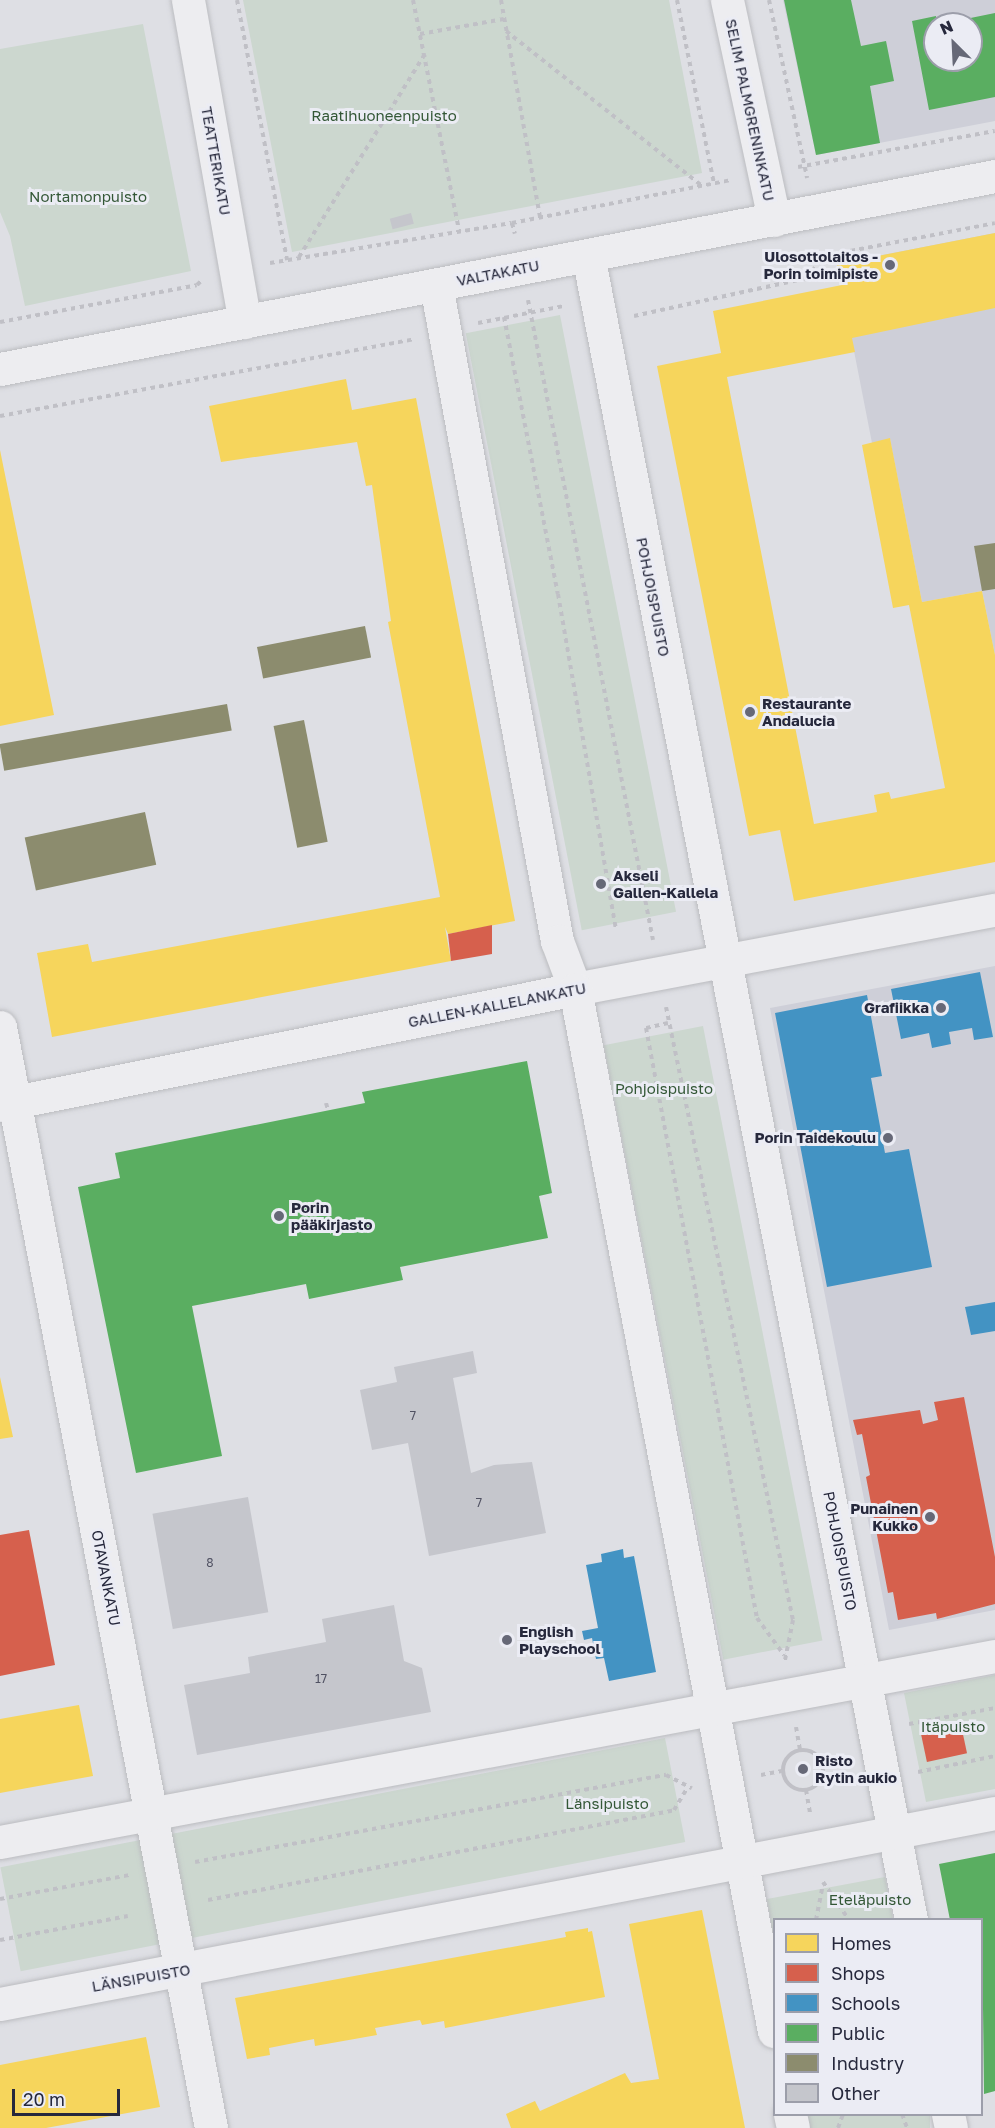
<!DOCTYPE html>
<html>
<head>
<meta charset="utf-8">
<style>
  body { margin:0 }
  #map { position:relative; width:995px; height:2128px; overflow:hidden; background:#dedfe4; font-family:"Golos Text",sans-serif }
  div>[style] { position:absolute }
  .built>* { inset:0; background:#cecfd8 }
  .green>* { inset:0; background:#ccd7cf; transform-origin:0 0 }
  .homes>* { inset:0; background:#f6d55c }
  .shops>* { inset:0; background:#d6604d; transform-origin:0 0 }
  .schools>* { inset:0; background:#4393c3 }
  .public>* { inset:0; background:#5aae61 }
  .industry>* { inset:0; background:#8c8c6e; transform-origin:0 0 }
  .building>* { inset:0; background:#c5c6cc; transform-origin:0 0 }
  .path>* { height:4px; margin-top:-2px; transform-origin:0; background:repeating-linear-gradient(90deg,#c0c0c6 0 4.5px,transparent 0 9px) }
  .path>.ring { margin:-2px; padding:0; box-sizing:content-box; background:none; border:4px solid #c0c0c6; border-radius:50% }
  .roads { filter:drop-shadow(0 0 2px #bbbcc0) drop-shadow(0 0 2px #bbbcc0) }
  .minor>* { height:33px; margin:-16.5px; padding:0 16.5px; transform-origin:16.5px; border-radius:16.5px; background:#ededf0 }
  .tertiary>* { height:33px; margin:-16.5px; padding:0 16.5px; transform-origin:16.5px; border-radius:16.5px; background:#ededf0 }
  .dots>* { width:16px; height:16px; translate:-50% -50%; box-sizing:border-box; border:3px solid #ebecf4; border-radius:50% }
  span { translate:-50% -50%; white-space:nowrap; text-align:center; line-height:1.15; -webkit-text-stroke:6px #ebecf4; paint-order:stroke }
  .number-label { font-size:12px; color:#505162 }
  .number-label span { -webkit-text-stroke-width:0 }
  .street-label { font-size:15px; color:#26283c }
  .park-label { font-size:15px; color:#335736 }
  .poi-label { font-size:15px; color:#26283c; font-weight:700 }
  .right { translate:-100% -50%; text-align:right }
  .left { translate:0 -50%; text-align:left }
  .legend { position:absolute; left:773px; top:1918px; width:210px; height:198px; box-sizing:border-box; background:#ebecf4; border:2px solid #9c9eaa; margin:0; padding:8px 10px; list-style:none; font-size:18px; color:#26283c }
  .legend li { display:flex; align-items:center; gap:12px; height:30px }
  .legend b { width:30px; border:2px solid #9c9eaa }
  .north { position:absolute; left:923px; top:12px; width:60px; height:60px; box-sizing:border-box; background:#ebecf4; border:2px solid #9c9eaa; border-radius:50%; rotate:336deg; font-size:16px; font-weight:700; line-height:24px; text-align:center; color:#26283c }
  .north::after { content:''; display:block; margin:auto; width:21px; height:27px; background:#666877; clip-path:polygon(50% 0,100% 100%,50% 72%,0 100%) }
  .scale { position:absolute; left:12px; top:2089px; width:108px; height:27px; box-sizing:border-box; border:3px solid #26283c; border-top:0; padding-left:8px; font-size:18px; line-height:21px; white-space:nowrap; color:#26283c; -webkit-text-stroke:4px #ebecf4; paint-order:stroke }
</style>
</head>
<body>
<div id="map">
  <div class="built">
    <div style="clip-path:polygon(evenodd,783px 0,995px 0,995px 121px,816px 155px,783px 0,935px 24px,971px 24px,971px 60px,935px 60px,935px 24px)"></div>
    <div style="clip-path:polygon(995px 233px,995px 655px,982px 591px,922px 602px,890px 439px,872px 443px,837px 264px)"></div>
    <div style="clip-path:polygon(995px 966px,995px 1610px,889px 1630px,770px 1008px)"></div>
  </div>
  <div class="green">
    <div style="clip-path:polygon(243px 0,669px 0,702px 173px,292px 252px)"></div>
    <div style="clip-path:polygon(143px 24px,191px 271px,25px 306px,10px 236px,0 212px,0 49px)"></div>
    <div style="left:560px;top:315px;width:608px;height:96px;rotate:79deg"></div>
    <div style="left:703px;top:1026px;width:626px;height:101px;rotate:79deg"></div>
    <div style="clip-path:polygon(995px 1675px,995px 1789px,926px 1802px,904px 1693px)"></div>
    <div style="left:665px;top:1738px;width:106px;height:677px;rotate:79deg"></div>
    <div style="clip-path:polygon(885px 1877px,893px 1919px,774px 1920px,774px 1939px,767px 1899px)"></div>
    <div style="left:808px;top:2115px;width:122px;height:13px"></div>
  </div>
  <div class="homes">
    <div style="clip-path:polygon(995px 233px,995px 308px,852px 338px,855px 352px,727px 377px,814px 824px,877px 812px,874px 795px,889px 792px,891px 799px,945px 788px,909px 605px,893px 608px,862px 445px,890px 438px,922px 602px,982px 591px,995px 655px,995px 862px,794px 901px,780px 830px,749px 836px,657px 366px,721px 353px,713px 311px,842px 285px,837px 264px)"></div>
    <div style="clip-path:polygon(346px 379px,352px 410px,416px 398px,515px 921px,448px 934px,445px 927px,451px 961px,52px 1037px,37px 953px,88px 944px,92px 962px,440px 897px,388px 622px,391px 621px,372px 485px,366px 486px,357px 442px,221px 462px,209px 406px)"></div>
    <div style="clip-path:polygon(0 450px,54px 715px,0 726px)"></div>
    <div style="clip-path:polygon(0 1377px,13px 1437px,0 1439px)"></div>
    <div style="clip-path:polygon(79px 1705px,93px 1776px,0 1793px,0 1719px)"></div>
    <div style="clip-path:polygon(702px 1910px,745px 2128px,511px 2128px,506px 2114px,535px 2101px,540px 2111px,625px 2073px,631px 2083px,659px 2079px,629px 1924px)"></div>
    <div style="clip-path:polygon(588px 1928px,588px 1932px,592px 1931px,605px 1997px,445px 2028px,444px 2021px,422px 2025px,420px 2020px,375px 2028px,377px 2035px,315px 2046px,314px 2039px,269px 2048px,270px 2055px,247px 2059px,235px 1998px,566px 1937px,565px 1932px)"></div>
    <div style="clip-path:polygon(146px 2037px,160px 2107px,46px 2128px,0 2128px,0 2065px)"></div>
  </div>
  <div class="shops">
    <div style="clip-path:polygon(492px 925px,492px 954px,451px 961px,448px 934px)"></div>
    <div style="clip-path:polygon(964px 1397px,995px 1557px,995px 1604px,937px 1619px,936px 1613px,898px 1620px,893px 1592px,888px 1593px,866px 1477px,870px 1475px,862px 1434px,857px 1435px,853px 1420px,920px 1410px,923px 1424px,938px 1420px,934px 1402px)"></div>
    <div style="clip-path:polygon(29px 1530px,55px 1665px,0 1676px,0 1535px)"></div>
    <div style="left:961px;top:1725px;width:29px;height:41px;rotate:78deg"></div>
  </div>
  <div class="schools">
    <div style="clip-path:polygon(980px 972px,993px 1037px,974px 1040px,972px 1028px,949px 1032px,951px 1044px,932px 1048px,929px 1033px,901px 1039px,891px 989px)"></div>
    <div style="clip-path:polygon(867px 995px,882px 1076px,871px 1078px,885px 1153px,909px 1149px,932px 1267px,827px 1287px,775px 1013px)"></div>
    <div style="clip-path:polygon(995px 1302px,995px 1331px,971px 1335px,965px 1307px)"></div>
    <div style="clip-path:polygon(623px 1549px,624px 1558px,634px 1556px,656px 1672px,609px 1681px,604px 1658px,596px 1659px,592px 1638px,584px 1640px,582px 1631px,598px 1628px,586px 1565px,602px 1562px,601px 1554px)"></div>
  </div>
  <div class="public">
    <div style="clip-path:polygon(784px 0,851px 0,861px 46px,886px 41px,894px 81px,870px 86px,880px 143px,816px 155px)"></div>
    <div style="clip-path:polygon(995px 13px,995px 97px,929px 110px,912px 21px,936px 16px,935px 60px,971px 60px,971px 24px,946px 23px)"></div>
    <div style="clip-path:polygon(527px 1061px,552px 1193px,539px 1196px,548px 1238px,400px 1267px,403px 1280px,309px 1299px,306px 1284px,192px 1306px,222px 1456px,136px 1473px,78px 1187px,120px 1178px,115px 1153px,365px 1103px,362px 1092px)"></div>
    <div style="clip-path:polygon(995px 1853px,995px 2091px,984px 2094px,982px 1920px,950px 1920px,939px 1864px)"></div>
  </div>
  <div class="industry">
    <div style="clip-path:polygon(995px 543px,995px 589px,982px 591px,974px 546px)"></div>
    <div style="left:365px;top:626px;width:32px;height:110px;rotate:79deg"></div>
    <div style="left:227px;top:704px;width:27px;height:231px;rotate:80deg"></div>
    <div style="left:304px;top:720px;width:124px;height:31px;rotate:79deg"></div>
    <div style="left:145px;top:812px;width:54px;height:123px;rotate:78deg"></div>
  </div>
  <div class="building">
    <div style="left:411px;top:213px;width:11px;height:22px;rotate:75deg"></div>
    <div style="clip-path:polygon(473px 1351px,477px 1373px,453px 1378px,471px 1473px,494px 1465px,532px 1462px,546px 1533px,429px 1556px,408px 1443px,372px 1450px,360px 1390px,397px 1382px,394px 1367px)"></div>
    <div style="left:248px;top:1497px;width:117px;height:97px;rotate:80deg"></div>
    <div style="clip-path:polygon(394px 1605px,404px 1661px,422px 1668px,431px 1712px,197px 1755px,184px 1685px,250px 1673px,248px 1657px,326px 1642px,322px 1619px)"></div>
  </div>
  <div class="path">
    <div style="left:237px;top:0;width:265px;rotate:79.1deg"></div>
    <div style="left:413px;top:0;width:236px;rotate:78.7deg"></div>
    <div style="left:501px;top:0;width:220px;rotate:79.8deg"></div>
    <div style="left:677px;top:0;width:187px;rotate:78.6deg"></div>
    <div style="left:769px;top:0;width:182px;rotate:77.9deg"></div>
    <div style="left:506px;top:31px;width:248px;rotate:38.3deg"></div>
    <div style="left:420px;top:34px;width:85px;rotate:-10.1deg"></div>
    <div style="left:798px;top:167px;width:200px;rotate:-10.4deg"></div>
    <div style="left:512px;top:223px;width:11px;rotate:75deg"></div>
    <div style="left:299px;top:257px;width:239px;rotate:-58.2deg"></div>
    <div style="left:270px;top:263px;width:245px;rotate:-9.4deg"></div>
    <div style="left:512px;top:223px;width:224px;rotate:-11.1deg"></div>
    <div style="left:528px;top:300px;width:652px;rotate:78.95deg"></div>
    <div style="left:634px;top:316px;width:177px;rotate:-12.4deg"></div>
    <div style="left:807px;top:278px;width:28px;rotate:-52deg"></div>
    <div style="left:824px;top:256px;width:174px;rotate:-10.9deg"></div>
    <div style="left:504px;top:317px;width:282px;rotate:79deg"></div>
    <div style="left:558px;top:594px;width:341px;rotate:80.2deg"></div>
    <div style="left:0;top:322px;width:200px;rotate:-10.6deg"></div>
    <div style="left:197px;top:285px;width:8px;rotate:-45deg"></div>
    <div style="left:478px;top:323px;width:88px;rotate:-11.2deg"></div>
    <div style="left:0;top:416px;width:419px;rotate:-10.5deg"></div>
    <div style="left:666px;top:1007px;width:626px;rotate:78.3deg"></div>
    <div style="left:793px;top:1620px;width:41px;rotate:101.3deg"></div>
    <div style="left:668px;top:1023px;width:23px;rotate:167deg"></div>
    <div style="left:646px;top:1028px;width:600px;rotate:79.35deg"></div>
    <div style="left:757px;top:1618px;width:46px;rotate:53.9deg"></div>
    <div style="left:326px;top:1103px;width:7px;rotate:74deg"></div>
    <div style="left:909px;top:1724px;width:87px;rotate:-10.5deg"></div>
    <div style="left:796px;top:1727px;width:23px;rotate:80deg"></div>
    <div class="ring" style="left:783px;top:1750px;width:36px;height:36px"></div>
    <div style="left:823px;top:1767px;width:24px;rotate:-12deg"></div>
    <div style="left:918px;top:1772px;width:79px;rotate:-11.7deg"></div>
    <div style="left:761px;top:1775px;width:21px;rotate:-11deg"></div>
    <div style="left:806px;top:1790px;width:23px;rotate:80deg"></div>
    <div style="left:195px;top:1862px;width:479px;rotate:-10.5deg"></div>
    <div style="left:666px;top:1775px;width:29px;rotate:27deg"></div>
    <div style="left:823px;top:1882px;width:46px;rotate:55.6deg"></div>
    <div style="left:0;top:1899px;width:131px;rotate:-10.5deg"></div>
    <div style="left:208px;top:1900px;width:475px;rotate:-10.9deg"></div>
    <div style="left:674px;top:1810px;width:26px;rotate:-59deg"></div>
    <div style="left:816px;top:1920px;width:36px;rotate:-79deg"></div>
    <div style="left:0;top:1940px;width:130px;rotate:-10.6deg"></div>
    <div style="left:902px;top:2114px;width:15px;rotate:70deg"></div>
    <div style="left:838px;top:2128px;width:15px;rotate:-70deg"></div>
  </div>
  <div class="roads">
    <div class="minor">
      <div style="left:188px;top:0;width:327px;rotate:80deg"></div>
      <div style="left:727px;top:0;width:225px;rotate:77.9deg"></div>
      <div style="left:0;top:1027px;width:1121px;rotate:79.15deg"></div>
      <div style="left:0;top:1105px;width:587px;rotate:-11.41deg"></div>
      <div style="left:575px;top:989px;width:427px;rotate:-10.7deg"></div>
    </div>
    <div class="tertiary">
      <div style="left:588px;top:255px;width:1696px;rotate:79.02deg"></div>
      <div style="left:436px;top:285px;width:667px;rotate:79.55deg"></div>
      <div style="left:557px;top:941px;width:51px;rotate:69.4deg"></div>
      <div style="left:575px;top:989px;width:1061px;rotate:79.19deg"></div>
      <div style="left:0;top:369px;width:1014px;rotate:-10.98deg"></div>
      <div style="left:0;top:1842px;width:1012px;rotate:-10.59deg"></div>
      <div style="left:0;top:2004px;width:1013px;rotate:-10.87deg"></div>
      <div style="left:790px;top:2114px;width:14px;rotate:78deg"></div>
      <div style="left:948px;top:2114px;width:14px;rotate:78deg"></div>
    </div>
  </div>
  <div class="dots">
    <div style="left:890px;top:265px;background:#666877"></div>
    <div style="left:750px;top:712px;background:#666877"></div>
    <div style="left:601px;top:884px;background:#666877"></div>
    <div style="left:941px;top:1008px;background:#666877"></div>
    <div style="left:888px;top:1138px;background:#666877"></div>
    <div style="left:279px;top:1216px;background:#666877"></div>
    <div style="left:930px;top:1517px;background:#666877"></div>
    <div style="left:507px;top:1640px;background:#666877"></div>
    <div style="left:803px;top:1769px;background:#666877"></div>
  </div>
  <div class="number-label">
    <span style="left:413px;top:1416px">7</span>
    <span style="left:479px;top:1503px">7</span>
    <span style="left:210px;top:1563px">8</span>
    <span style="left:321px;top:1679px">17</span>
  </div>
  <div class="street-label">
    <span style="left:750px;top:110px;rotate:78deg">SELIM PALMGRENINKATU</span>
    <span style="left:216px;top:161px;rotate:80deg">TEATTERIKATU</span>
    <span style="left:498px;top:273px;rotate:-11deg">VALTAKATU</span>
    <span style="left:653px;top:597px;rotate:79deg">POHJOISPUISTO</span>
    <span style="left:497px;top:1005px;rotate:-11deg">GALLEN-KALLELANKATU</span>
    <span style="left:840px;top:1551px;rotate:79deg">POHJOISPUISTO</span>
    <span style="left:106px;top:1578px;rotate:79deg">OTAVANKATU</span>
    <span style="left:141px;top:1978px;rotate:-10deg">LÄNSIPUISTO</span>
  </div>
  <div class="park-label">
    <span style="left:384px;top:116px">Raatihuoneenpuisto</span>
    <span style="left:88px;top:197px">Nortamonpuisto</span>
    <span style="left:664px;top:1089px">Pohjoispuisto</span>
    <span style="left:953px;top:1727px">Itäpuisto</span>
    <span style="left:607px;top:1804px">Länsipuisto</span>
    <span style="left:870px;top:1900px">Eteläpuisto</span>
  </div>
  <div class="poi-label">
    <span class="right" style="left:878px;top:265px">Ulosottolaitos -<br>Porin toimipiste</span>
    <span class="left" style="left:762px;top:712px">Restaurante<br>Andalucia</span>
    <span class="left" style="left:613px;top:884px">Akseli<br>Gallen-Kallela</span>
    <span class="right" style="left:929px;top:1008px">Grafiikka</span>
    <span class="right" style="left:876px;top:1138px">Porin Taidekoulu</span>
    <span class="left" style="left:291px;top:1216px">Porin<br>pääkirjasto</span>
    <span class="right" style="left:918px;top:1517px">Punainen<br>Kukko</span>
    <span class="left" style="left:519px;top:1640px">English<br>Playschool</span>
    <span class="left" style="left:815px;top:1769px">Risto<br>Rytin aukio</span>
  </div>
  <ul class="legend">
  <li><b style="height:16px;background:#f6d55c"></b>Homes</li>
  <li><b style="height:16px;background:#d6604d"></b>Shops</li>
  <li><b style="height:16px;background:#4393c3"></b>Schools</li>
  <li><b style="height:16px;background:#5aae61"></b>Public</li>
  <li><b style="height:16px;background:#8c8c6e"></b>Industry</li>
  <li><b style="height:16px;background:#c5c6cc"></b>Other</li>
  </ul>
  <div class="north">N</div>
  <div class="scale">20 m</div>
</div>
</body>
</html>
